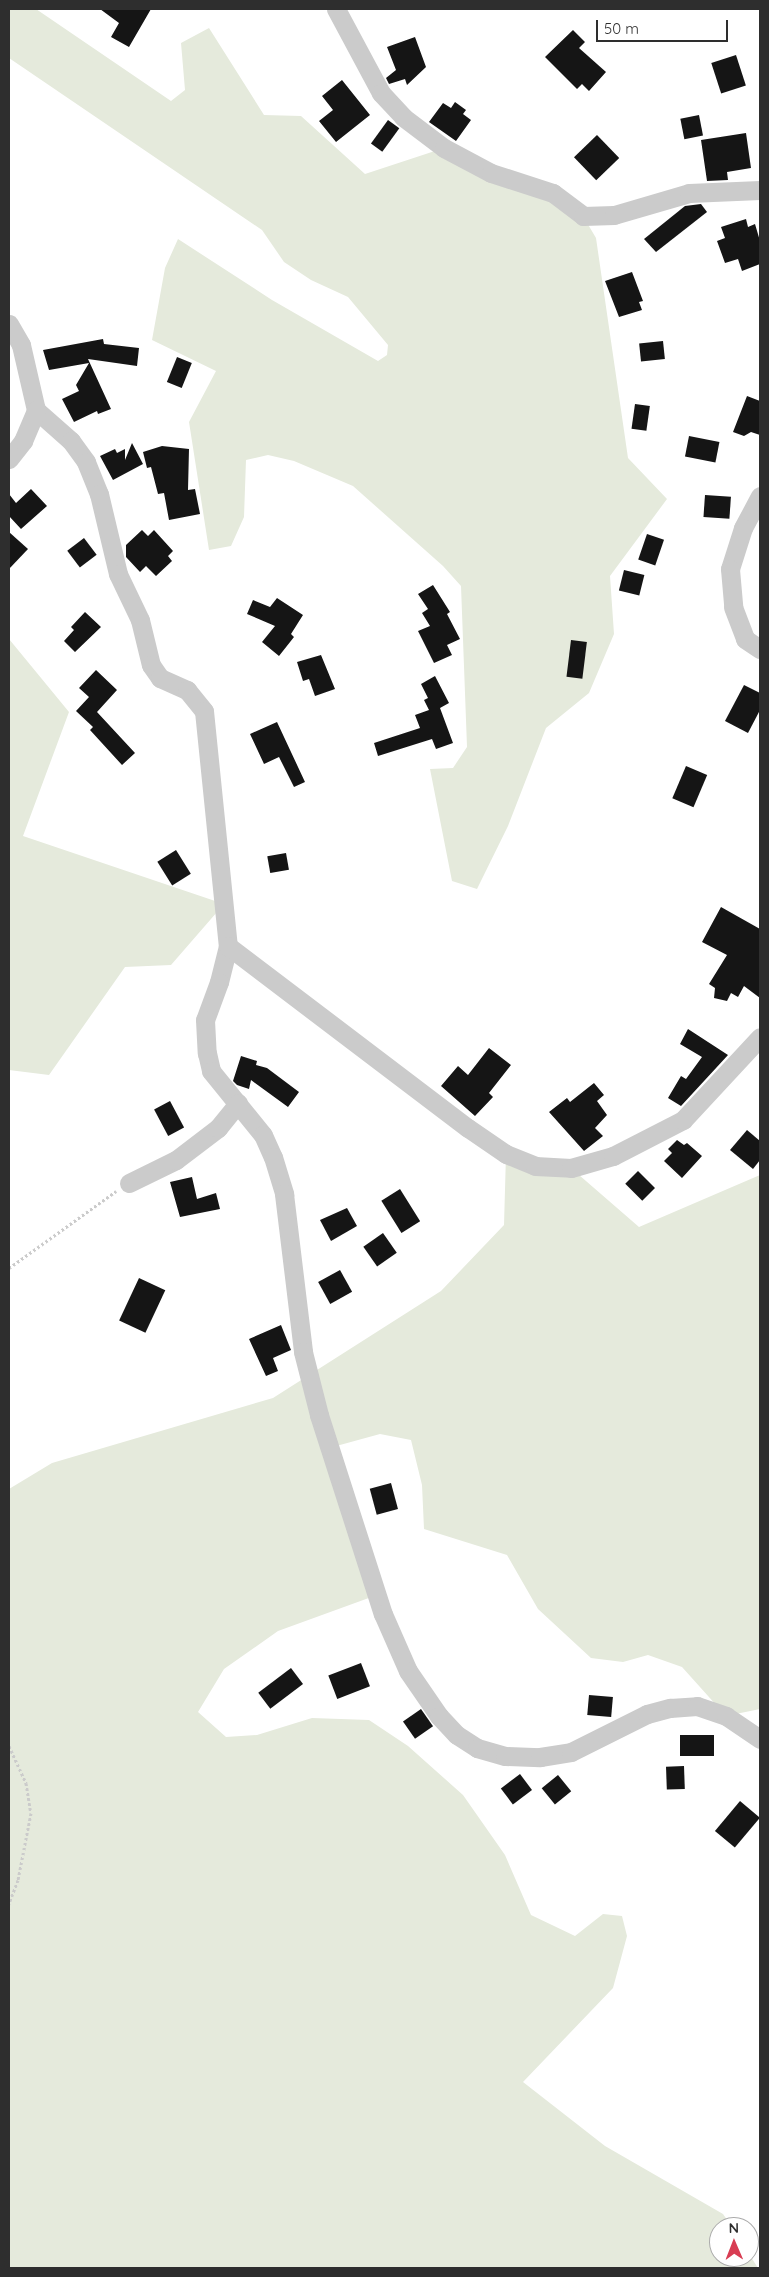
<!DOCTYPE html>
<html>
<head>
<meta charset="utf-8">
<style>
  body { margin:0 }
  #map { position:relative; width:769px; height:2277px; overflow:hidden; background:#fff; font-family:Quicksand,sans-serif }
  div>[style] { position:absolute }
  .green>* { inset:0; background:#e5eadc }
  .building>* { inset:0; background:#151515; transform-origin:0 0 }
  .path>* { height:3px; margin-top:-1.5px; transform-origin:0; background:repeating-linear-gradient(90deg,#cbcbcb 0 2.5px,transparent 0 5px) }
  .minor>* { height:19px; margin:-9.5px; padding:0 9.5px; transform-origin:9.5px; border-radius:9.5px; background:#cbcbcb }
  span { translate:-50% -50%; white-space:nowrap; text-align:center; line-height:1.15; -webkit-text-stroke:5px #fff; paint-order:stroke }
  .frame { position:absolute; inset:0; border:10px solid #2e2e2e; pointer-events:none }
  .north { position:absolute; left:709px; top:2217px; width:50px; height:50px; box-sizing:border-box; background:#fff; border:1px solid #ababab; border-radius:50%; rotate:359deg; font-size:14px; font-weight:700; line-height:20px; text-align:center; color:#2e2e2e }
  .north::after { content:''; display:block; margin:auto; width:18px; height:22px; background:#d83d53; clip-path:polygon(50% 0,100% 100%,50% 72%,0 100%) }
  .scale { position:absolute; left:596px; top:20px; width:132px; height:22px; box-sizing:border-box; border:2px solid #2e2e2e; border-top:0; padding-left:6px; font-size:15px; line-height:18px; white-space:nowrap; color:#2e2e2e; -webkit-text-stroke:4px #fff; paint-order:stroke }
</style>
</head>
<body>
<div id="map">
  <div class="green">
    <div style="clip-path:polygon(9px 9px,36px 9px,171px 101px,185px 90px,181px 43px,209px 28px,264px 115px,301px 116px,365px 174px,444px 148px,583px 216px,596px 238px,628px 458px,667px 499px,610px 576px,614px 634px,589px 693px,546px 728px,508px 826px,477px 889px,452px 881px,430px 769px,453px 768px,467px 747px,461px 586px,443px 566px,353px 486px,294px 461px,268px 455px,246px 460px,244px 517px,231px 546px,209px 550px,189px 422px,216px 371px,152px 340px,165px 268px,178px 239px,272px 300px,378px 361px,387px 355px,388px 345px,348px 297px,311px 280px,284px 262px,262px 230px,9px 58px)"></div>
    <div style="clip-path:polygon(9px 639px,69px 712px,23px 836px,224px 904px,171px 965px,125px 967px,49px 1075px,9px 1070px)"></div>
    <div style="clip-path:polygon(506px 1154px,571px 1168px,639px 1227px,760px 1175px,760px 1709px,726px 1716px,682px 1667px,648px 1655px,623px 1662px,591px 1658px,538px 1609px,507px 1555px,424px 1529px,422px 1485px,411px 1440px,380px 1434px,329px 1448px,377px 1595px,278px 1631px,224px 1669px,198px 1712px,226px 1737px,257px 1735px,312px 1718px,369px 1720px,408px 1746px,463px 1795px,505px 1855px,531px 1915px,575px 1936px,603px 1914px,622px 1916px,627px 1936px,613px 1988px,523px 2082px,605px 2146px,723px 2214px,732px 2227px,719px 2227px,719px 2257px,749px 2257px,749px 2254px,758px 2268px,9px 2268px,9px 1489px,52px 1463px,273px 1398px,441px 1291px,504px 1225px)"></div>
  </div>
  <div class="building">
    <div style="clip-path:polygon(100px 9px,151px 9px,129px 47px,111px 37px,119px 23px)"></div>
    <div style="clip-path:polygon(573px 30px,585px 42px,579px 48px,606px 72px,589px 91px,582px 84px,577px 89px,545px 57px)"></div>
    <div style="clip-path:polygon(415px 37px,426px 67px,407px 85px,405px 79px,389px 84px,386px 78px,396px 70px,387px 47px)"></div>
    <div style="left:736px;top:55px;width:32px;height:26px;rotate:72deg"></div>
    <div style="clip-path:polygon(342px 80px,370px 115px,336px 142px,319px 121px,333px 110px,322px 96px)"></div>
    <div style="clip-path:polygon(455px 102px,466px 110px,463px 114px,471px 120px,456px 141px,429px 122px,443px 103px,451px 108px)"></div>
    <div style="left:699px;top:115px;width:21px;height:19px;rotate:79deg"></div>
    <div style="left:388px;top:120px;width:14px;height:29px;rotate:36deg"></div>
    <div style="clip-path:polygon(746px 133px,751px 168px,727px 172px,728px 180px,707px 181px,701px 140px)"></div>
    <div style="left:597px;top:135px;width:32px;height:32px;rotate:46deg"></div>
    <div style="clip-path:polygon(701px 204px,707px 212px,656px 252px,644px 239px,685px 206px)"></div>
    <div style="clip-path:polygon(746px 219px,748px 227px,755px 224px,760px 241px,760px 264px,742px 271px,738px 259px,725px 263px,717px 241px,725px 238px,721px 227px)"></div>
    <div style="clip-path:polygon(632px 272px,643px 301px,639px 302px,642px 310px,619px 317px,605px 281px)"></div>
    <div style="clip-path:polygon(103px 339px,104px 344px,139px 348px,137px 366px,88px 359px,111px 409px,98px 414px,97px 411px,74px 422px,62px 399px,79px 391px,76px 385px,89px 363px,49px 370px,43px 350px)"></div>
    <div style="left:663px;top:341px;width:18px;height:24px;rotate:84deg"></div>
    <div style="left:177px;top:357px;width:16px;height:27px;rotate:22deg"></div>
    <div style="clip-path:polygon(747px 396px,760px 401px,760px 435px,751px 432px,744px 436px,733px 432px)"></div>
    <div style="left:635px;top:404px;width:15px;height:25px;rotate:8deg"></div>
    <div style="left:689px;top:436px;width:31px;height:21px;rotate:11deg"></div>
    <div style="clip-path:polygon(132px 443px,143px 464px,113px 480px,100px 456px,115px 449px,117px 453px,125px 449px,125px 460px)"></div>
    <div style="clip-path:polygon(162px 446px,189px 449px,188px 490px,195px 489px,200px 514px,169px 520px,164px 493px,158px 494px,151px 467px,147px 468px,143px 452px)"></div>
    <div style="clip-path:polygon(31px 489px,47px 506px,21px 529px,9px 516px,9px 494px,16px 503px)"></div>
    <div style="left:705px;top:495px;width:26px;height:22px;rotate:4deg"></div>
    <div style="clip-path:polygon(142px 530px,148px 536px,154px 530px,173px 551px,168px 556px,172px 561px,156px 576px,146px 566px,140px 572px,126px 557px,126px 545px)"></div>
    <div style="clip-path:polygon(9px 532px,28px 549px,9px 569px)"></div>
    <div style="left:647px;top:534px;width:18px;height:27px;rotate:19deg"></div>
    <div style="left:84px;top:538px;width:21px;height:21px;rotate:53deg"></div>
    <div style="left:624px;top:570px;width:21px;height:21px;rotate:14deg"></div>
    <div style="clip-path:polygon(433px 585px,450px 612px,447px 614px,460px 639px,447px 645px,452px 655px,434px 663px,418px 631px,430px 626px,422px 613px,428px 609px,418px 594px)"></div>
    <div style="clip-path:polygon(277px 598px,303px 615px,291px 634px,294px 637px,279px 656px,262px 642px,275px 626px,247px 614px,253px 600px,270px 607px)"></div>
    <div style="clip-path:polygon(85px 612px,101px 627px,75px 652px,64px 641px,74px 630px,71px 627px)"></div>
    <div style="left:571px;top:640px;width:16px;height:37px;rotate:7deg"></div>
    <div style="clip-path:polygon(321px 655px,335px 689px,315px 696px,309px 679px,303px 681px,297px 662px)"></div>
    <div style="clip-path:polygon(96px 670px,117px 690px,97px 712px,135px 753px,122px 765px,90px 730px,93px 727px,76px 711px,89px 697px,79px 688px)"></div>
    <div style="clip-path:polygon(435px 676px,449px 703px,440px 708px,453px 743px,436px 749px,432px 739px,378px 756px,374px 743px,420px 728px,415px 715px,429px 710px,424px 700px,428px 698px,421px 684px)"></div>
    <div style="clip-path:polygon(744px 685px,760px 693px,760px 710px,748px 733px,725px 721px)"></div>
    <div style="clip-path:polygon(277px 722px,305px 782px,294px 787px,279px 757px,264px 764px,250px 734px)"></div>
    <div style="left:686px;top:766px;width:23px;height:35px;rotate:23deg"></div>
    <div style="left:176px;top:850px;width:28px;height:22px;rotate:58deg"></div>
    <div style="left:286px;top:853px;width:17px;height:19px;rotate:80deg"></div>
    <div style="clip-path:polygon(721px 907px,760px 929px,760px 998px,744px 986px,738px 997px,731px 993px,727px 1001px,714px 998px,715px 988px,709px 984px,727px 955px,702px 942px)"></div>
    <div style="clip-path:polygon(688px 1029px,728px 1055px,681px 1106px,668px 1098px,681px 1076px,686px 1079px,702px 1057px,680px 1044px)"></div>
    <div style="clip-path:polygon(489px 1048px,511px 1065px,489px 1093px,493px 1097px,475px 1116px,441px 1086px,458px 1066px,468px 1075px)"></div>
    <div style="clip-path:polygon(241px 1056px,257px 1061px,256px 1065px,267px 1068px,299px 1092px,288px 1107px,251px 1080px,249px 1089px,237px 1085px,233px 1081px)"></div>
    <div style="clip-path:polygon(594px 1083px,604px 1095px,597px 1101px,607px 1115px,595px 1128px,603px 1136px,584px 1151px,549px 1112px,567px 1098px,570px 1102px)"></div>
    <div style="left:170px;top:1101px;width:30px;height:18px;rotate:62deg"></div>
    <div style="clip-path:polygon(747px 1130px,760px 1141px,760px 1160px,753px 1169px,730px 1150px)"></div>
    <div style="clip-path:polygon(677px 1140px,684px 1145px,687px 1143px,702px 1156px,682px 1178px,664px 1161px,672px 1153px,668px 1149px)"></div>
    <div style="left:638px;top:1171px;width:24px;height:18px;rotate:45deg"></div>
    <div style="clip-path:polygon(192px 1177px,197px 1199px,216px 1193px,220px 1209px,180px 1217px,170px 1182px)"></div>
    <div style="left:400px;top:1189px;width:38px;height:22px;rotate:58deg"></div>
    <div style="clip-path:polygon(347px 1208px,357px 1226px,331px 1241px,320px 1220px)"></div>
    <div style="left:383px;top:1233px;width:24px;height:24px;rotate:55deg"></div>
    <div style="left:340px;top:1270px;width:25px;height:25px;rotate:61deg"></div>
    <div style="left:139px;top:1278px;width:29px;height:47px;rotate:25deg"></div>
    <div style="clip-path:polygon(281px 1325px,291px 1350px,273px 1358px,278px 1371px,266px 1376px,249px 1339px)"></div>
    <div style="left:391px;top:1483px;width:27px;height:22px;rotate:75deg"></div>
    <div style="left:361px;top:1663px;width:25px;height:35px;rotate:69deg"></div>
    <div style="left:291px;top:1668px;width:20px;height:41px;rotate:53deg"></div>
    <div style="left:589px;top:1695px;width:24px;height:20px;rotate:5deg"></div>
    <div style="left:421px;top:1709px;width:21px;height:22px;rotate:55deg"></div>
    <div style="left:680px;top:1735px;width:34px;height:21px"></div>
    <div style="left:684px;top:1766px;width:23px;height:18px;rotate:88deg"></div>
    <div style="left:520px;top:1774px;width:20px;height:24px;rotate:53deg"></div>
    <div style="left:558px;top:1775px;width:21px;height:21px;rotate:51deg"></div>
    <div style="left:740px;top:1801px;width:26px;height:39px;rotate:40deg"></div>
  </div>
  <div class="path">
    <div style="left:9px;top:1268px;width:132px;rotate:-35.7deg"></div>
    <div style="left:9px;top:1746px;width:41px;rotate:65.3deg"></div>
    <div style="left:26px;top:1783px;width:30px;rotate:81deg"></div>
    <div style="left:31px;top:1813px;width:68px;rotate:101deg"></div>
    <div style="left:18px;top:1880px;width:26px;rotate:111deg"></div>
  </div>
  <div class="minor">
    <div style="left:336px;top:9px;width:95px;rotate:61.8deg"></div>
    <div style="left:381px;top:93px;width:33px;rotate:47deg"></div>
    <div style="left:403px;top:117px;width:51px;rotate:37.1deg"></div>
    <div style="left:444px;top:148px;width:53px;rotate:28deg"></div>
    <div style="left:491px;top:173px;width:65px;rotate:17.9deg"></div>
    <div style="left:553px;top:193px;width:38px;rotate:37deg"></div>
    <div style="left:583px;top:216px;width:31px;rotate:-2deg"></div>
    <div style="left:614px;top:215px;width:78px;rotate:-16.3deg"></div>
    <div style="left:689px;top:193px;width:71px;rotate:-2.4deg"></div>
    <div style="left:9px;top:324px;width:24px;rotate:60deg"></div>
    <div style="left:21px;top:345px;width:67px;rotate:77deg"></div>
    <div style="left:36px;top:410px;width:47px;rotate:41.5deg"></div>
    <div style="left:71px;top:441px;width:26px;rotate:54deg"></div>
    <div style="left:86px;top:462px;width:35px;rotate:68deg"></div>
    <div style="left:99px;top:494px;width:82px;rotate:76.6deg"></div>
    <div style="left:118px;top:574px;width:51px;rotate:64.4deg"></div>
    <div style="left:140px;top:620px;width:46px;rotate:76.3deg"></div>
    <div style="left:151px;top:665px;width:16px;rotate:55deg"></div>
    <div style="left:160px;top:678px;width:30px;rotate:24deg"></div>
    <div style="left:187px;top:690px;width:27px;rotate:51deg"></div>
    <div style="left:204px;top:711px;width:236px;rotate:84.2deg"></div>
    <div style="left:228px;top:946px;width:37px;rotate:104deg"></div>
    <div style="left:219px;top:982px;width:40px;rotate:110.2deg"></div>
    <div style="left:205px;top:1020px;width:33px;rotate:87deg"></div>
    <div style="left:207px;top:1053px;width:18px;rotate:77deg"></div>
    <div style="left:211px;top:1071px;width:82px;rotate:50.9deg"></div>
    <div style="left:263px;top:1135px;width:24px;rotate:66deg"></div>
    <div style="left:273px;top:1157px;width:39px;rotate:73deg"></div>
    <div style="left:284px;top:1194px;width:159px;rotate:83.1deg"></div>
    <div style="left:303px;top:1352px;width:65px;rotate:75.7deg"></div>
    <div style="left:319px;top:1415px;width:209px;rotate:72.2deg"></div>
    <div style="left:383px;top:1614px;width:62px;rotate:66.3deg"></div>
    <div style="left:408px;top:1671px;width:55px;rotate:55.4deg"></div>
    <div style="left:439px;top:1716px;width:26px;rotate:47deg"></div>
    <div style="left:457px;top:1735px;width:24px;rotate:33deg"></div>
    <div style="left:477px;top:1748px;width:29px;rotate:16deg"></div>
    <div style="left:505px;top:1756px;width:35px;rotate:2deg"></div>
    <div style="left:540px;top:1757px;width:31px;rotate:-9deg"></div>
    <div style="left:571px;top:1752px;width:85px;rotate:-26.6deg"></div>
    <div style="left:647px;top:1714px;width:24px;rotate:-15deg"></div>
    <div style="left:670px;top:1708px;width:27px;rotate:-4deg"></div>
    <div style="left:697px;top:1706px;width:31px;rotate:19deg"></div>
    <div style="left:726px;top:1716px;width:41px;rotate:34.1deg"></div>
    <div style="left:9px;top:459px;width:23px;rotate:-52deg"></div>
    <div style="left:23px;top:441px;width:34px;rotate:-67deg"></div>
    <div style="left:760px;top:496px;width:36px;rotate:118deg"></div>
    <div style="left:743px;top:528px;width:43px;rotate:107.6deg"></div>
    <div style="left:730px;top:569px;width:38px;rotate:85deg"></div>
    <div style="left:733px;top:607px;width:34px;rotate:69deg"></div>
    <div style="left:745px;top:639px;width:18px;rotate:34deg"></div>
    <div style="left:228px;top:946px;width:301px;rotate:37.2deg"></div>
    <div style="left:468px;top:1128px;width:46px;rotate:34.4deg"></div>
    <div style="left:506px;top:1154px;width:31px;rotate:22deg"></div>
    <div style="left:535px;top:1166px;width:36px;rotate:3deg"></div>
    <div style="left:571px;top:1168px;width:44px;rotate:-15.9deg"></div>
    <div style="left:613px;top:1156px;width:79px;rotate:-27.2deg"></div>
    <div style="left:683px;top:1120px;width:113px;rotate:-47.1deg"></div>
    <div style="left:129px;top:1183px;width:52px;rotate:-26.1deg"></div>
    <div style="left:176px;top:1160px;width:53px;rotate:-37.3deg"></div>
    <div style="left:218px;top:1128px;width:32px;rotate:-51deg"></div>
  </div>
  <div class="frame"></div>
  <div class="north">N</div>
  <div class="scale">50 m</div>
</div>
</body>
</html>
